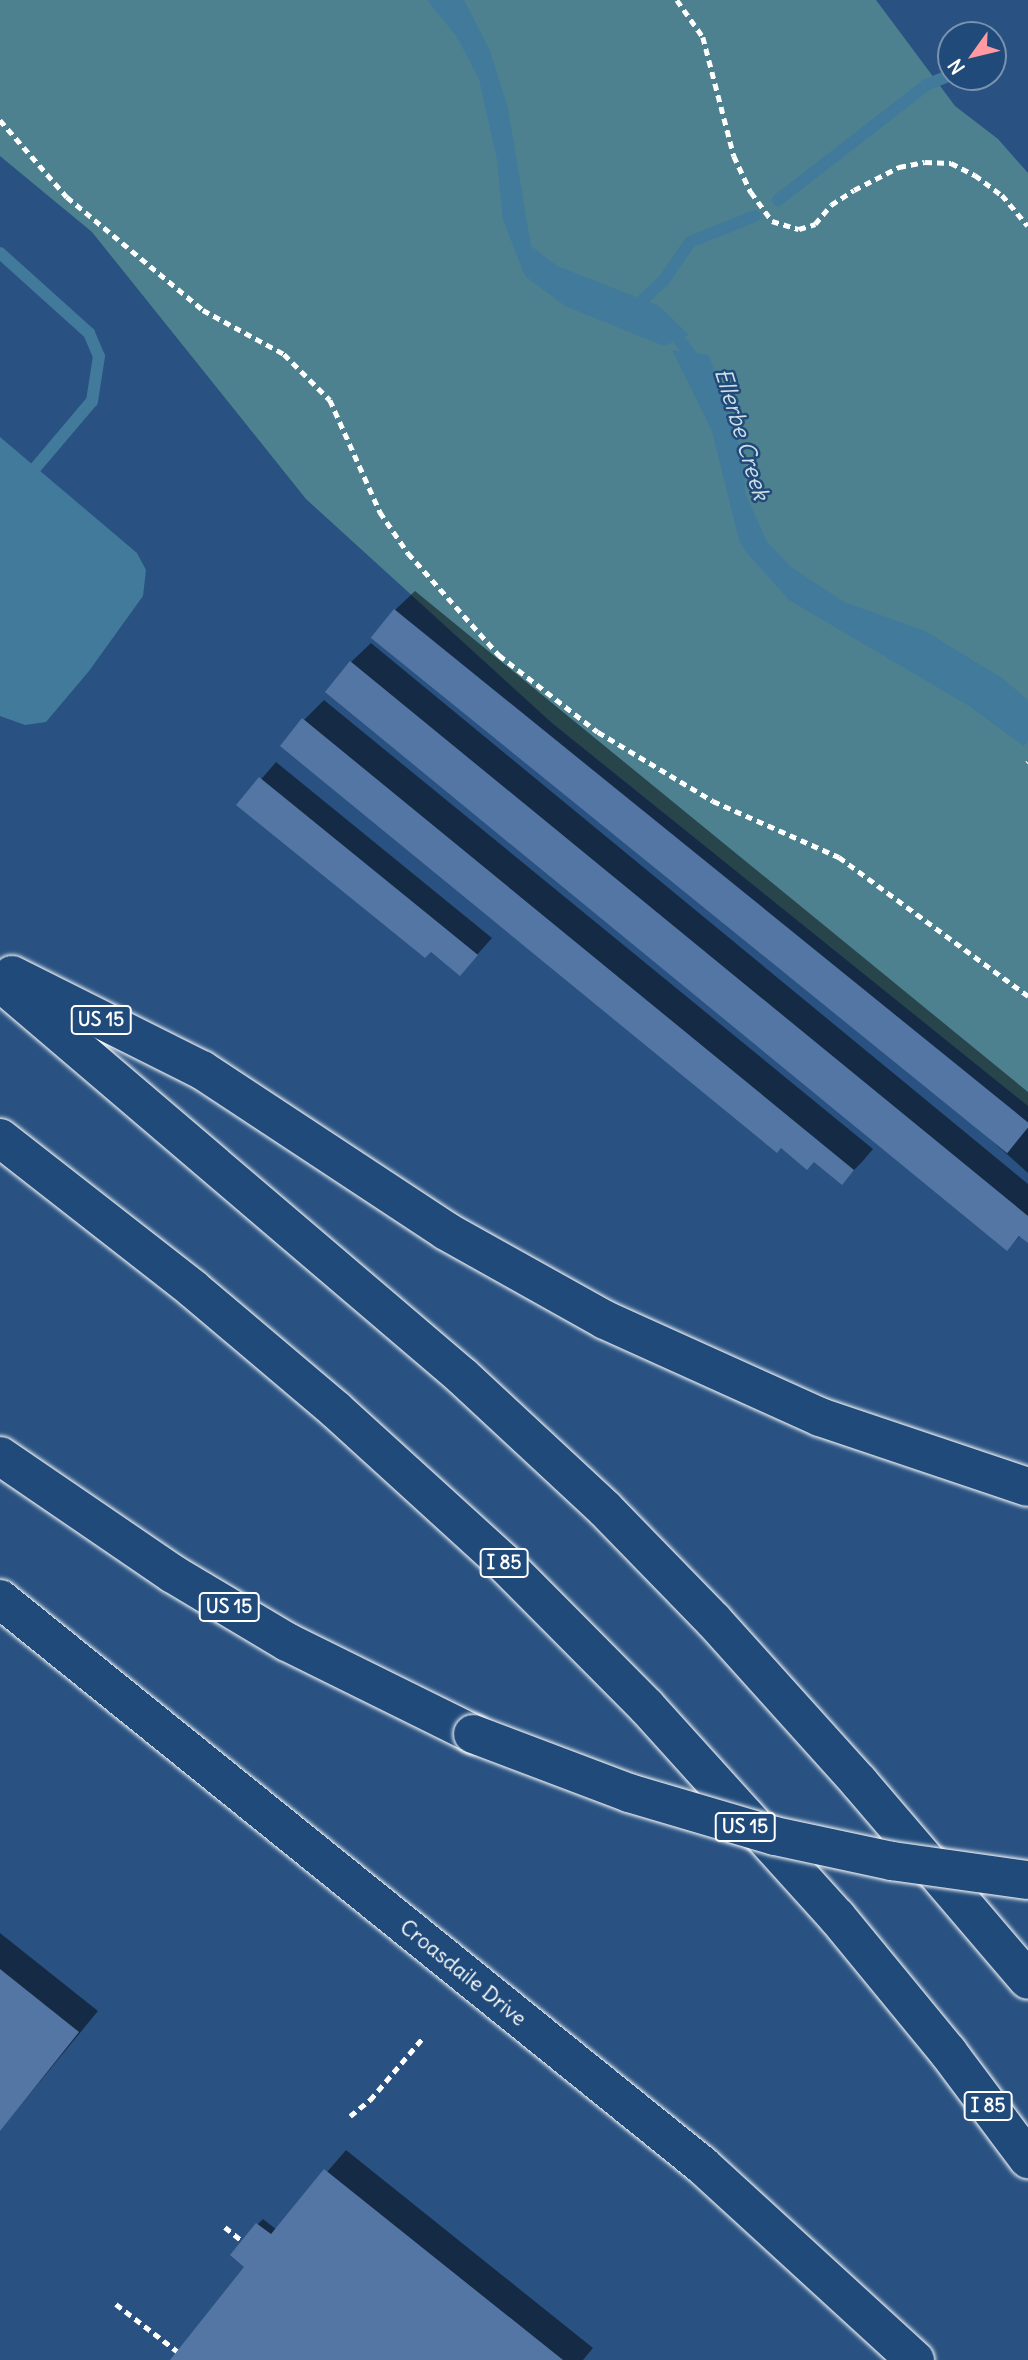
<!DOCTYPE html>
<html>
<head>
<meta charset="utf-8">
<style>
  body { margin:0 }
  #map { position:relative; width:1028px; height:2360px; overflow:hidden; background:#295282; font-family:Delius,sans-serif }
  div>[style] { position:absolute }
  .green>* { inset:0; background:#4d818f }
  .water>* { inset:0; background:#427a9b }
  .shadow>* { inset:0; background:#0007 }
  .stream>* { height:12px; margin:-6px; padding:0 6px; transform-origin:6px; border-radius:6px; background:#427a9b }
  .building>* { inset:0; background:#5476a4; transform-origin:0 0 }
  .path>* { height:4.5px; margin-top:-2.25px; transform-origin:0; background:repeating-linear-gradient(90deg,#fff 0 7px,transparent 0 12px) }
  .roads { filter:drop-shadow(0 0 2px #fff) drop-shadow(0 0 2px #fff) }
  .tertiary>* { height:38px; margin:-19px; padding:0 19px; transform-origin:19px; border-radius:19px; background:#1f4a7a }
  .motorway>* { height:38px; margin:-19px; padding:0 19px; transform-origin:19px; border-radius:19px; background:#1f4a7a }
  .bridges { filter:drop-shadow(0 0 2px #fff) drop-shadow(0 0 2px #fff) }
  .motorway-bridge>* { height:38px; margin:-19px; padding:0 19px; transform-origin:19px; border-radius:19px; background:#1f4a7a }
  span { translate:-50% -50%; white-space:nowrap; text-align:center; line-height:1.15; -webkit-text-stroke:5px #1f4a7a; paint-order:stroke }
  .shield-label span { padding:2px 5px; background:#1f4a7a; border:2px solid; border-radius:5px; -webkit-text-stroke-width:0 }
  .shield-label { font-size:19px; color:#fff; font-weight:700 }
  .street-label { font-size:21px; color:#fff }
  .water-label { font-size:23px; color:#d0dee6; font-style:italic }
  .north { position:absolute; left:937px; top:21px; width:70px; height:70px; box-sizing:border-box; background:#1f4a7a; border:2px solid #7992af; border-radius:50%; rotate:236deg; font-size:19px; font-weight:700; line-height:28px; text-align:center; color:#fff }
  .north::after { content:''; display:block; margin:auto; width:24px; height:32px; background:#ff9aa2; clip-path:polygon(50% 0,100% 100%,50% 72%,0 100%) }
</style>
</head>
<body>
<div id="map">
  <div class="green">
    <div style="clip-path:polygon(0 0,876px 0,955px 106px,998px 139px,1028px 173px,1028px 1106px,552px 723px,306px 499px,92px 232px,0 156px)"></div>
  </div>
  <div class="water">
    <div style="clip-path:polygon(427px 0,464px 0,490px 51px,508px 108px,531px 246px,557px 266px,659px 306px,689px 335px,664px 346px,565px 306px,525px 276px,503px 220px,497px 160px,479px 79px,457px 37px)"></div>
    <div style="clip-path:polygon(672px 350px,709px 355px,744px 460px,745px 492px,767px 542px,791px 567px,844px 602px,925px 631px,1002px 678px,1028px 700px,1028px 741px,1024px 746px,969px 706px,789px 600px,747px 553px,739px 540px,712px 431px)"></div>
    <div style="clip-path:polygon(0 437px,137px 553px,146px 570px,143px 596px,89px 671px,46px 722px,25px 725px,0 716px)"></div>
  </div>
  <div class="shadow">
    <div style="clip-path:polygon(415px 591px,1028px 1092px,1028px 1173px,395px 610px)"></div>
    <div style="clip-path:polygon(371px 643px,1028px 1184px,1028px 1241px,1021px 1235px,1007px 1249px,351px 662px)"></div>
    <div style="clip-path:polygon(324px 700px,873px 1149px,862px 1162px,842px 1182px,304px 720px)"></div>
    <div style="clip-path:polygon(276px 762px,492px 938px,460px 974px,239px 805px)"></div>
    <div style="clip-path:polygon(0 1933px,98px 2011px,0 2130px)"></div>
    <div style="clip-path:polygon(346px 2150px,593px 2348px,583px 2360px,172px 2360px,248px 2266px,232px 2255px,258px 2224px,263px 2219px,277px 2230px)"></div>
  </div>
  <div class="stream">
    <div style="left:778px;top:200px;width:187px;rotate:-37.8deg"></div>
    <div style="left:926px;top:85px;width:27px;rotate:-22deg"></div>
    <div style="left:0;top:253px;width:120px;rotate:42deg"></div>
    <div style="left:89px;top:333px;width:25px;rotate:67deg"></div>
    <div style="left:99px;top:356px;width:46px;rotate:98.8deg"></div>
    <div style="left:92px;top:401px;width:87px;rotate:130.3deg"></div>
    <div style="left:632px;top:310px;width:44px;rotate:-43.2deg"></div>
    <div style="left:664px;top:280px;width:46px;rotate:-55.6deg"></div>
    <div style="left:690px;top:242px;width:70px;rotate:-21.8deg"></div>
    <div style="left:668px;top:326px;width:48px;rotate:51.7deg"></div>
  </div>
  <div class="building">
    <div style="left:394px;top:609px;width:819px;height:37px;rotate:39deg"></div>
    <div style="clip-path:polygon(350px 661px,1028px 1216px,1028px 1243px,1019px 1236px,1007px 1251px,325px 692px)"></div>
    <div style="clip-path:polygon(302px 718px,854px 1170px,842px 1185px,814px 1162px,807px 1170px,781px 1148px,777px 1153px,280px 746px)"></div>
    <div style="clip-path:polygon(259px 777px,478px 955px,460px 976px,431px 952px,425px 958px,236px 805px)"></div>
    <div style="clip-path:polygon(0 1969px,79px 2032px,0 2131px)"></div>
    <div style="clip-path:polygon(324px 2169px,449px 2269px,563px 2360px,170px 2360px,244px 2267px,230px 2255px,256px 2223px,271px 2234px)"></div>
  </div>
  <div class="path">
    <div style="left:677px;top:0;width:45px;rotate:54.9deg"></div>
    <div style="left:703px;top:37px;width:123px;rotate:75.4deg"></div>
    <div style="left:734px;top:156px;width:40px;rotate:65deg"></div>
    <div style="left:751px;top:192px;width:36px;rotate:54deg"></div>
    <div style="left:772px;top:221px;width:28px;rotate:17deg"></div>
    <div style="left:799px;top:229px;width:17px;rotate:-17deg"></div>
    <div style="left:815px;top:224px;width:25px;rotate:-50deg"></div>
    <div style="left:831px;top:205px;width:27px;rotate:-33deg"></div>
    <div style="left:854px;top:190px;width:51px;rotate:-27.1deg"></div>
    <div style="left:899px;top:167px;width:26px;rotate:-11deg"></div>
    <div style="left:925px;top:162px;width:26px;rotate:2deg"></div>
    <div style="left:951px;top:163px;width:27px;rotate:27deg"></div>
    <div style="left:975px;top:175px;width:34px;rotate:37deg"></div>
    <div style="left:1002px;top:195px;width:40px;rotate:50deg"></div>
    <div style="left:0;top:120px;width:102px;rotate:49deg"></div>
    <div style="left:67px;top:197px;width:177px;rotate:39.7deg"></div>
    <div style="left:203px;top:310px;width:92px;rotate:28.5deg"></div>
    <div style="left:284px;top:354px;width:65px;rotate:45deg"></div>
    <div style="left:330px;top:400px;width:123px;rotate:65.9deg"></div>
    <div style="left:380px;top:512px;width:50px;rotate:55.7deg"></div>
    <div style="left:408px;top:553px;width:137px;rotate:48.3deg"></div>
    <div style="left:499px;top:655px;width:125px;rotate:37.9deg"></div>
    <div style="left:598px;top:732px;width:134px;rotate:31deg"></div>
    <div style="left:713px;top:801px;width:138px;rotate:24deg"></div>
    <div style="left:839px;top:857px;width:235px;rotate:36.3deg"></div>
    <div style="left:1027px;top:763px;width:1px;rotate:-45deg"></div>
    <div style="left:350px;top:2116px;width:26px;rotate:-39deg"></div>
    <div style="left:370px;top:2100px;width:80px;rotate:-49.6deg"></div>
    <div style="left:225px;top:2227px;width:21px;rotate:39deg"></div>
    <div style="left:116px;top:2304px;width:77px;rotate:37.6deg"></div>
  </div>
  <div class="roads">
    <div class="tertiary">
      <div style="left:0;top:1599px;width:902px;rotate:38.88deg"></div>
      <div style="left:702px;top:2165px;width:289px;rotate:42.5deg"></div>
    </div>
    <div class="motorway">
      <div style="left:12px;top:975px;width:212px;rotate:26.6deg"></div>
      <div style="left:202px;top:1070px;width:292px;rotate:33.4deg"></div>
      <div style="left:446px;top:1231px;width:182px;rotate:29.2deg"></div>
      <div style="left:605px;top:1320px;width:236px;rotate:24.3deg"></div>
      <div style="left:820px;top:1417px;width:219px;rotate:18.6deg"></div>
      <div style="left:0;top:982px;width:607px;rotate:40.46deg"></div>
      <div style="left:462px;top:1376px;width:195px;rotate:42.9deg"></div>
      <div style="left:605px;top:1509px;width:156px;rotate:45.8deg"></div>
      <div style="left:714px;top:1621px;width:217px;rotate:48deg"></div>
      <div style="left:859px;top:1782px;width:260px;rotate:49.5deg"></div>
      <div style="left:0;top:1138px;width:245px;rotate:38deg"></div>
      <div style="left:193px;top:1289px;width:187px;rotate:40.2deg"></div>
      <div style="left:336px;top:1410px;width:226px;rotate:42.3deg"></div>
      <div style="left:503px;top:1562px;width:204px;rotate:45.2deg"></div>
      <div style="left:647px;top:1707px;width:283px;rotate:47.9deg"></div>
      <div style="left:837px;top:1917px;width:175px;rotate:50.6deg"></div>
      <div style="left:948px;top:2052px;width:134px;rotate:53.2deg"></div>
      <div style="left:0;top:1456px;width:209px;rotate:34.3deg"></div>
      <div style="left:173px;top:1574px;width:133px;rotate:30.8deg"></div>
      <div style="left:287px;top:1642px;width:208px;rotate:26.3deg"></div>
    </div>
  </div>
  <div class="bridges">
    <div class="motorway-bridge">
      <div style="left:473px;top:1734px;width:167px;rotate:20.7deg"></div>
      <div style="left:629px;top:1793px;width:152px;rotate:16.4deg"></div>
      <div style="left:775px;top:1836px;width:120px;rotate:12.1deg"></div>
      <div style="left:892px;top:1861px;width:137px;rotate:8deg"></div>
    </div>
  </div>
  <div class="shield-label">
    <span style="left:101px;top:1020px">US 15</span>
    <span style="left:504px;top:1563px">I 85</span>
    <span style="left:229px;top:1607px">US 15</span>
    <span style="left:745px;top:1827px">US 15</span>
    <span style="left:988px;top:2106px">I 85</span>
  </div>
  <div class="street-label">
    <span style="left:463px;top:1973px;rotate:39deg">Croasdaile Drive</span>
  </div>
  <div class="water-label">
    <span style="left:742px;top:434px;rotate:73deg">Ellerbe Creek</span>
  </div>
  <div class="north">N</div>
</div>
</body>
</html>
